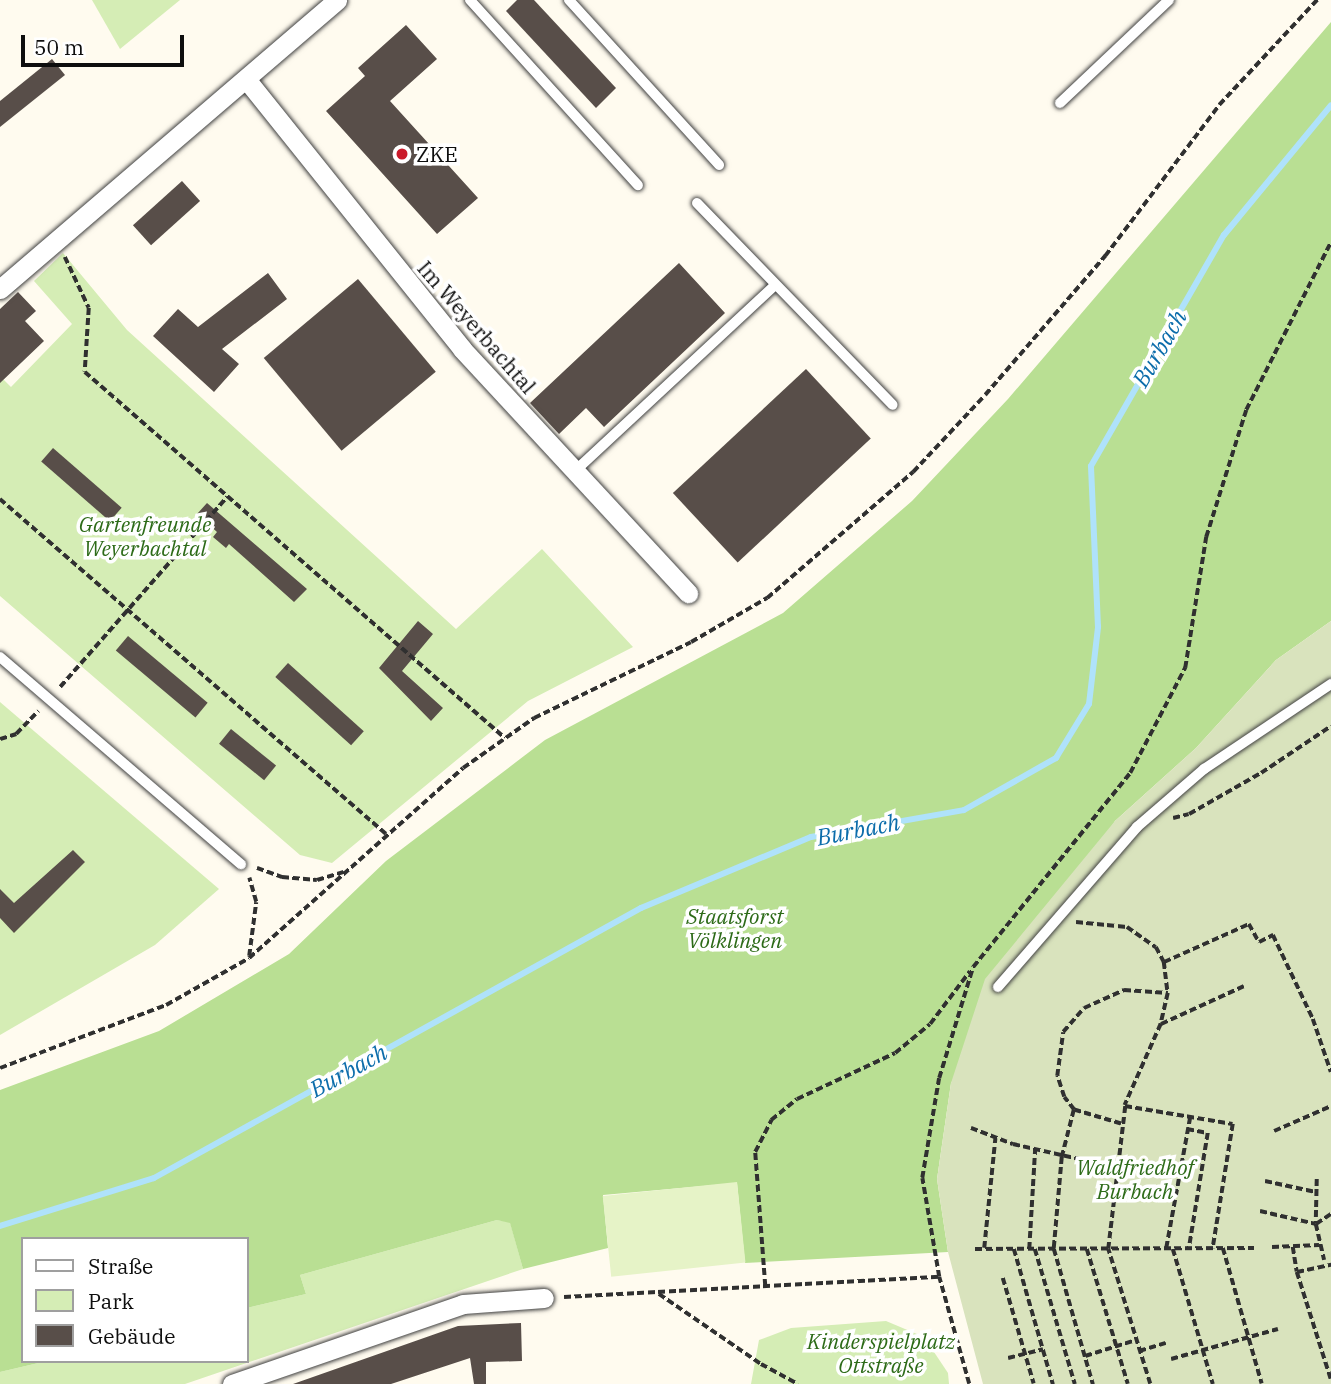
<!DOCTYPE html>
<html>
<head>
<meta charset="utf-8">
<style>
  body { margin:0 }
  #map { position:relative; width:1331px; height:1384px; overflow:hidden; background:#fffbef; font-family:"IBM Plex Serif",serif }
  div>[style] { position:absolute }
  .green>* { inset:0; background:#d5edb5 }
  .forest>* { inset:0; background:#b9df93 }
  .cemetery>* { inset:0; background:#d9e3bd }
  .pitch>* { inset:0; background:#e6f3c7; transform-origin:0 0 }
  .stream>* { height:6px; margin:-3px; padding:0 3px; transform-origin:3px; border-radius:3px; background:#afe2fb }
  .building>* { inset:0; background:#584e49; transform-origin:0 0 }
  .path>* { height:3.5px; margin-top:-1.75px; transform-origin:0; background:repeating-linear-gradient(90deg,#303030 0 7px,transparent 0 10.5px) }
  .roads { filter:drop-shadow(0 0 2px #414141) drop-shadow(0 0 2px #414141) }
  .service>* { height:10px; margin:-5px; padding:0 5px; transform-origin:5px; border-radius:5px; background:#fff }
  .minor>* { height:19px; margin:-9.5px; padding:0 9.5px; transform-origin:9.5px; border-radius:9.5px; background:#fff }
  .dots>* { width:19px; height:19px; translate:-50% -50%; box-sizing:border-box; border:4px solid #fff; border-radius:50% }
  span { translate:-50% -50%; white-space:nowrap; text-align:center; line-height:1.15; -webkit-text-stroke:7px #fff; paint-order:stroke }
  .poi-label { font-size:21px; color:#0e0e0e }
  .left { translate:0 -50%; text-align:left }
  .street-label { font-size:21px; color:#0e0e0e }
  .park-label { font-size:21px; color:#2d6b18; font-style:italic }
  .water-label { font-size:23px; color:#0c6dab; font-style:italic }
  .legend { position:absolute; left:21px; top:1237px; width:228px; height:126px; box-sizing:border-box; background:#fff; border:2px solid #9f9f9f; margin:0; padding:9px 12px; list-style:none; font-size:21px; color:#0e0e0e }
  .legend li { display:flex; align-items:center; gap:14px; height:35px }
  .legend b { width:35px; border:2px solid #9f9f9f }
  .scale { position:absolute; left:21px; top:35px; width:163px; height:32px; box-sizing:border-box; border:4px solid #0e0e0e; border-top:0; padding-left:9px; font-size:21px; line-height:24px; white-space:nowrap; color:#0e0e0e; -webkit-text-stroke:5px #fff; paint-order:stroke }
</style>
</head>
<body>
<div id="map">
  <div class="green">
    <div style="clip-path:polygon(92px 0,180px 0,120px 49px)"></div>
    <div style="clip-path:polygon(63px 253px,127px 330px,456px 629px,542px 549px,633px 647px,528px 701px,332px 863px,300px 855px,0 596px,0 376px,11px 387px,72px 324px,34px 281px)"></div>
    <div style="clip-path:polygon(0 702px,219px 889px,155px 945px,0 1035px)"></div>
    <div style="clip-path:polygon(497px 1220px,510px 1222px,523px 1269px,185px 1384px,0 1384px,0 1372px,47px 1361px,247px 1361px,247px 1308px,306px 1294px,300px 1275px)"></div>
    <div style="clip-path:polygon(886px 1321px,924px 1337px,948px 1373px,949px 1384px,751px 1384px,759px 1340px,791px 1328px)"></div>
  </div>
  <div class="forest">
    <div style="clip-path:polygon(1331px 22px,1331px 621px,1276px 660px,1196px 748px,1115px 821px,951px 1083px,937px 1179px,948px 1252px,745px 1263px,737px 1183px,603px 1195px,608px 1248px,523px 1269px,510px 1223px,497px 1220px,300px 1275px,306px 1294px,247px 1308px,247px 1239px,23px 1239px,23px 1361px,47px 1361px,0 1372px,0 1090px,159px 1031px,289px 954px,386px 861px,545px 740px,783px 613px,912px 501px,1008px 399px)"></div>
  </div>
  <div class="cemetery">
    <div style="clip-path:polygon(1331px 621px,1331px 1384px,983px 1384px,948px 1252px,937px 1179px,951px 1083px,985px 979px,1115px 821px,1196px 748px,1276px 660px)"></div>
  </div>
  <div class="pitch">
    <div style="left:737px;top:1182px;width:81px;height:135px;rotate:84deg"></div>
  </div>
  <div class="stream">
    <div style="left:0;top:1226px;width:161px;rotate:-17.3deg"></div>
    <div style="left:154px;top:1178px;width:557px;rotate:-29deg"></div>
    <div style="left:641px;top:908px;width:184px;rotate:-22.7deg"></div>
    <div style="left:811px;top:837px;width:155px;rotate:-10deg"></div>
    <div style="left:964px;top:810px;width:106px;rotate:-29.5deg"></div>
    <div style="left:1056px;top:758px;width:63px;rotate:-58.6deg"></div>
    <div style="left:1089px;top:704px;width:78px;rotate:-83.3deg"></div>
    <div style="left:1098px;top:627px;width:161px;rotate:-92.5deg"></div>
    <div style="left:1091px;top:466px;width:267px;rotate:-60.1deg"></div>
    <div style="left:1224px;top:235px;width:168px;rotate:-50.5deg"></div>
  </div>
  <div class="building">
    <div style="clip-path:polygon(517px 0,534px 0,616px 88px,596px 108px,506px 11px)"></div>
    <div style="clip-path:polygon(406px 25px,437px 59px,390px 101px,478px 198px,437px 234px,326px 111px,365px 76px,358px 68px)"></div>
    <div style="clip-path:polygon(52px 59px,65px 75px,0 127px,0 101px)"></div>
    <div style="left:182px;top:181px;width:27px;height:66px;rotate:48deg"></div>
    <div style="clip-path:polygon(679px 263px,725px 313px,604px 427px,586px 408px,559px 434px,530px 403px)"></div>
    <div style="clip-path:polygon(268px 273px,287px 299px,222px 349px,239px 364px,214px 392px,153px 336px,178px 309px,198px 327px)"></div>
    <div style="left:358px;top:279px;width:121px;height:123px;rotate:50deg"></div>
    <div style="clip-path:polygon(18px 292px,36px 311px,25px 321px,44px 341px,0 383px,0 309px)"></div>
    <div style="left:806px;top:369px;width:95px;height:182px;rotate:47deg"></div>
    <div style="left:53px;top:448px;width:91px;height:18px;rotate:41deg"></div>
    <div style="clip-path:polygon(207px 503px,307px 589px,294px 602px,229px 544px,226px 548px,213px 537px,217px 532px,197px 514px)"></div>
    <div style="clip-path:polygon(418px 621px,433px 634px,402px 671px,443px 708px,431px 721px,379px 668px)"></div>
    <div style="left:128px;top:636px;width:104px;height:19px;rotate:40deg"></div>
    <div style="left:288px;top:663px;width:102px;height:19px;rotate:42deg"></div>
    <div style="left:231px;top:729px;width:58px;height:19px;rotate:39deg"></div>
    <div style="clip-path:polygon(73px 850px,85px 862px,14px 933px,0 918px,0 889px,14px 903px)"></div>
    <div style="clip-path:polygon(521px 1323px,522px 1361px,486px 1362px,486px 1384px,474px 1384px,470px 1358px,391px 1384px,293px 1384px,458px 1326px)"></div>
  </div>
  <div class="path">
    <div style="left:65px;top:257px;width:56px;rotate:64.8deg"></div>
    <div style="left:89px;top:308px;width:64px;rotate:93.6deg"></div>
    <div style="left:85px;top:372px;width:557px;rotate:41.07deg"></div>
    <div style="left:0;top:499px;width:511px;rotate:40.95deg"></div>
    <div style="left:60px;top:687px;width:253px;rotate:-48.7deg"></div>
    <div style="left:0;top:739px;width:17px;rotate:-17deg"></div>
    <div style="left:16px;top:734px;width:32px;rotate:-46deg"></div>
    <div style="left:1173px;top:818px;width:16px;rotate:-14deg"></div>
    <div style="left:1189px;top:814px;width:83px;rotate:-29.7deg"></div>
    <div style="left:1261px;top:773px;width:84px;rotate:-33.9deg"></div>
    <div style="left:257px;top:868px;width:27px;rotate:20deg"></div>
    <div style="left:282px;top:877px;width:35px;rotate:5deg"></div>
    <div style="left:317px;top:880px;width:28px;rotate:-17deg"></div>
    <div style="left:1076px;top:922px;width:51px;rotate:5.6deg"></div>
    <div style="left:1127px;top:927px;width:35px;rotate:35deg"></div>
    <div style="left:1156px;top:947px;width:17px;rotate:62deg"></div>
    <div style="left:1164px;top:962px;width:31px;rotate:83deg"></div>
    <div style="left:1168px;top:993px;width:32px;rotate:103deg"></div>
    <div style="left:1161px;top:1024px;width:89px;rotate:114deg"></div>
    <div style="left:249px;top:956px;width:54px;rotate:-82.6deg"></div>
    <div style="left:256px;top:902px;width:25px;rotate:-106deg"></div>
    <div style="left:1164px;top:962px;width:93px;rotate:-24.1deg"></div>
    <div style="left:1249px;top:924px;width:21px;rotate:61deg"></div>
    <div style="left:1259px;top:942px;width:16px;rotate:-27deg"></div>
    <div style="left:1273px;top:935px;width:93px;rotate:64.5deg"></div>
    <div style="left:1313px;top:1019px;width:56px;rotate:71.2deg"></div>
    <div style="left:1161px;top:1024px;width:91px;rotate:-24.6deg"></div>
    <div style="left:0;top:1068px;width:178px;rotate:-20.8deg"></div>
    <div style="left:166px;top:1005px;width:95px;rotate:-29.5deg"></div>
    <div style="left:249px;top:958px;width:286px;rotate:-41.6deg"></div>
    <div style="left:463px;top:768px;width:87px;rotate:-35.2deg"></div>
    <div style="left:534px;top:718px;width:174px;rotate:-25.8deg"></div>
    <div style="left:691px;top:642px;width:88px;rotate:-30.1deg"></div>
    <div style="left:767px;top:598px;width:193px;rotate:-40.8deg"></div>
    <div style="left:913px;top:472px;width:105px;rotate:-46.9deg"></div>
    <div style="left:985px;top:395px;width:184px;rotate:-49.2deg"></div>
    <div style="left:1105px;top:256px;width:189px;rotate:-52.9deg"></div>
    <div style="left:1219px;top:105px;width:144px;rotate:-47deg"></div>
    <div style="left:1074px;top:1110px;width:49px;rotate:104.3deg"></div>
    <div style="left:1062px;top:1157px;width:92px;rotate:95deg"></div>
    <div style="left:1054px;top:1249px;width:141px;rotate:73.9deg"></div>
    <div style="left:1121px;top:1124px;width:49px;rotate:-163.4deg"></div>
    <div style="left:1074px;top:1110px;width:16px;rotate:-128deg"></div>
    <div style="left:1064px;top:1097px;width:22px;rotate:-108deg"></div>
    <div style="left:1057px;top:1076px;width:44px;rotate:-82.2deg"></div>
    <div style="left:1063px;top:1032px;width:32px;rotate:-49deg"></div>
    <div style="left:1084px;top:1008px;width:44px;rotate:-24.2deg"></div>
    <div style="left:1124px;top:990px;width:44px;rotate:3.9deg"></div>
    <div style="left:971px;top:1128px;width:45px;rotate:20.9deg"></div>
    <div style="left:1013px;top:1144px;width:104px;rotate:12.8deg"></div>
    <div style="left:1187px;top:1129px;width:21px;rotate:11deg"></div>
    <div style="left:1208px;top:1133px;width:118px;rotate:99.3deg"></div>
    <div style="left:1274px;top:1131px;width:62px;rotate:-23.7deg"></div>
    <div style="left:1317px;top:1179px;width:45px;rotate:91.3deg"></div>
    <div style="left:1316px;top:1224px;width:37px;rotate:77deg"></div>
    <div style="left:1265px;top:1181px;width:52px;rotate:12.2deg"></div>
    <div style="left:1260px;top:1211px;width:57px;rotate:13.1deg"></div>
    <div style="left:1316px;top:1224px;width:18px;rotate:-34deg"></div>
    <div style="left:1272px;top:1247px;width:47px;rotate:-2.4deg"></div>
    <div style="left:1293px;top:1247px;width:25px;rotate:81deg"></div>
    <div style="left:1297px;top:1272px;width:35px;rotate:-12deg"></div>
    <div style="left:984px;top:1248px;width:110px;rotate:-84.2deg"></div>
    <div style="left:1166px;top:1248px;width:133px;rotate:-79.6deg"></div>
    <div style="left:1223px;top:1248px;width:141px;rotate:74deg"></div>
    <div style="left:975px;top:1249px;width:279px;rotate:-0.2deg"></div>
    <div style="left:1014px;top:1249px;width:141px;rotate:73.9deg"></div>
    <div style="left:1029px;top:1249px;width:100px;rotate:-86.6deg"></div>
    <div style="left:1035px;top:1249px;width:141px;rotate:73.5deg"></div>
    <div style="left:1087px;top:1249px;width:141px;rotate:73.1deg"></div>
    <div style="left:1173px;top:1249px;width:141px;rotate:73.5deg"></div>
    <div style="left:1297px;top:1272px;width:112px;rotate:72.4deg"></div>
    <div style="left:1003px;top:1278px;width:110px;rotate:73.7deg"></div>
    <div style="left:765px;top:1286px;width:134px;rotate:-94.3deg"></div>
    <div style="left:755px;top:1152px;width:36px;rotate:-63deg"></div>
    <div style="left:771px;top:1120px;width:33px;rotate:-39deg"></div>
    <div style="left:797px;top:1099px;width:108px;rotate:-25.1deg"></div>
    <div style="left:895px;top:1053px;width:45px;rotate:-39.6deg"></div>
    <div style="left:930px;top:1024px;width:66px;rotate:-53deg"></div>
    <div style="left:659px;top:1294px;width:124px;rotate:34.5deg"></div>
    <div style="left:761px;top:1364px;width:42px;rotate:28.4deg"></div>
    <div style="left:564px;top:1297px;width:376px;rotate:-3.1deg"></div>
    <div style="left:1139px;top:1351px;width:28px;rotate:-17deg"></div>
    <div style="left:1085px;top:1356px;width:53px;rotate:-17.4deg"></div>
    <div style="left:1008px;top:1358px;width:36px;rotate:-14deg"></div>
    <div style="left:1171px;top:1359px;width:111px;rotate:-15.7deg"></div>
    <div style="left:969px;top:1384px;width:111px;rotate:-105.7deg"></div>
    <div style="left:939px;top:1277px;width:100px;rotate:-99.7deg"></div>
    <div style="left:922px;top:1178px;width:101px;rotate:-80.4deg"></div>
    <div style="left:939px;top:1078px;width:116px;rotate:-73deg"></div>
    <div style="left:973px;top:967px;width:250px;rotate:-51deg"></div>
    <div style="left:1130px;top:773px;width:119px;rotate:-62.4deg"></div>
    <div style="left:1185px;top:668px;width:133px;rotate:-80.9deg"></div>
    <div style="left:1206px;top:537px;width:133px;rotate:-72.5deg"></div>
    <div style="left:1246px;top:410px;width:188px;rotate:-63.2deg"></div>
    <div style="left:1150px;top:1384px;width:141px;rotate:-107.3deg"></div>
    <div style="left:1108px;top:1249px;width:144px;rotate:-83.2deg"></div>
    <div style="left:1125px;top:1106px;width:109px;rotate:9.5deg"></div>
    <div style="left:1233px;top:1124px;width:126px;rotate:99.2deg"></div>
  </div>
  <div class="roads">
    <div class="service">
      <div style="left:470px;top:0;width:250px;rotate:47.8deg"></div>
      <div style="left:569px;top:0;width:223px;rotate:47.7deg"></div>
      <div style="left:1060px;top:103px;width:150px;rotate:-43.4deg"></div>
      <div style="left:697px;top:203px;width:281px;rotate:45.9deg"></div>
      <div style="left:575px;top:471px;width:273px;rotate:-42.9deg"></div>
      <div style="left:0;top:657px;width:318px;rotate:40.7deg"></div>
      <div style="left:998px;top:987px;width:212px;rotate:-49deg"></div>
      <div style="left:1137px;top:827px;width:89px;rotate:-40.9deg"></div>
      <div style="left:1204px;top:769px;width:153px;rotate:-33.8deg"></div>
    </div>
    <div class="minor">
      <div style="left:246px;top:79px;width:346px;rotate:51.3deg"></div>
      <div style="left:462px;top:349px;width:333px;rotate:47.2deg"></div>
      <div style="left:0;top:289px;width:444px;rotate:-40.6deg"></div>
      <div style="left:232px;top:1384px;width:244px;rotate:-19.1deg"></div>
      <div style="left:463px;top:1304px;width:81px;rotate:-4.2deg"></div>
    </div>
  </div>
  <div class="dots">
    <div style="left:402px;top:154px;background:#ca1a2a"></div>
  </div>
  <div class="poi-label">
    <span class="left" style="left:416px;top:154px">ZKE</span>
  </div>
  <div class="street-label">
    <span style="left:477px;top:327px;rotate:49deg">Im Weyerbachtal</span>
  </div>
  <div class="park-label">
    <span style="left:145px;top:536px">Gartenfreunde<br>Weyerbachtal</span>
    <span style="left:735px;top:928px">Staatsforst<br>Völklingen</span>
    <span style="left:1135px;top:1179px">Waldfriedhof<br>Burbach</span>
    <span style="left:881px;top:1353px">Kinderspielplatz<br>Ottstraße</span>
  </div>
  <div class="water-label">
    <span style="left:1159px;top:348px;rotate:-60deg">Burbach</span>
    <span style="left:858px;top:829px;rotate:-11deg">Burbach</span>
    <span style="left:348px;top:1070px;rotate:-29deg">Burbach</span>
  </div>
  <ul class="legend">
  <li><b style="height:9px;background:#fff"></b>Straße</li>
  <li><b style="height:19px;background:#d5edb5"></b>Park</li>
  <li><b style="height:19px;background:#584e49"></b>Gebäude</li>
  </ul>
  <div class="scale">50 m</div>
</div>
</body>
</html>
